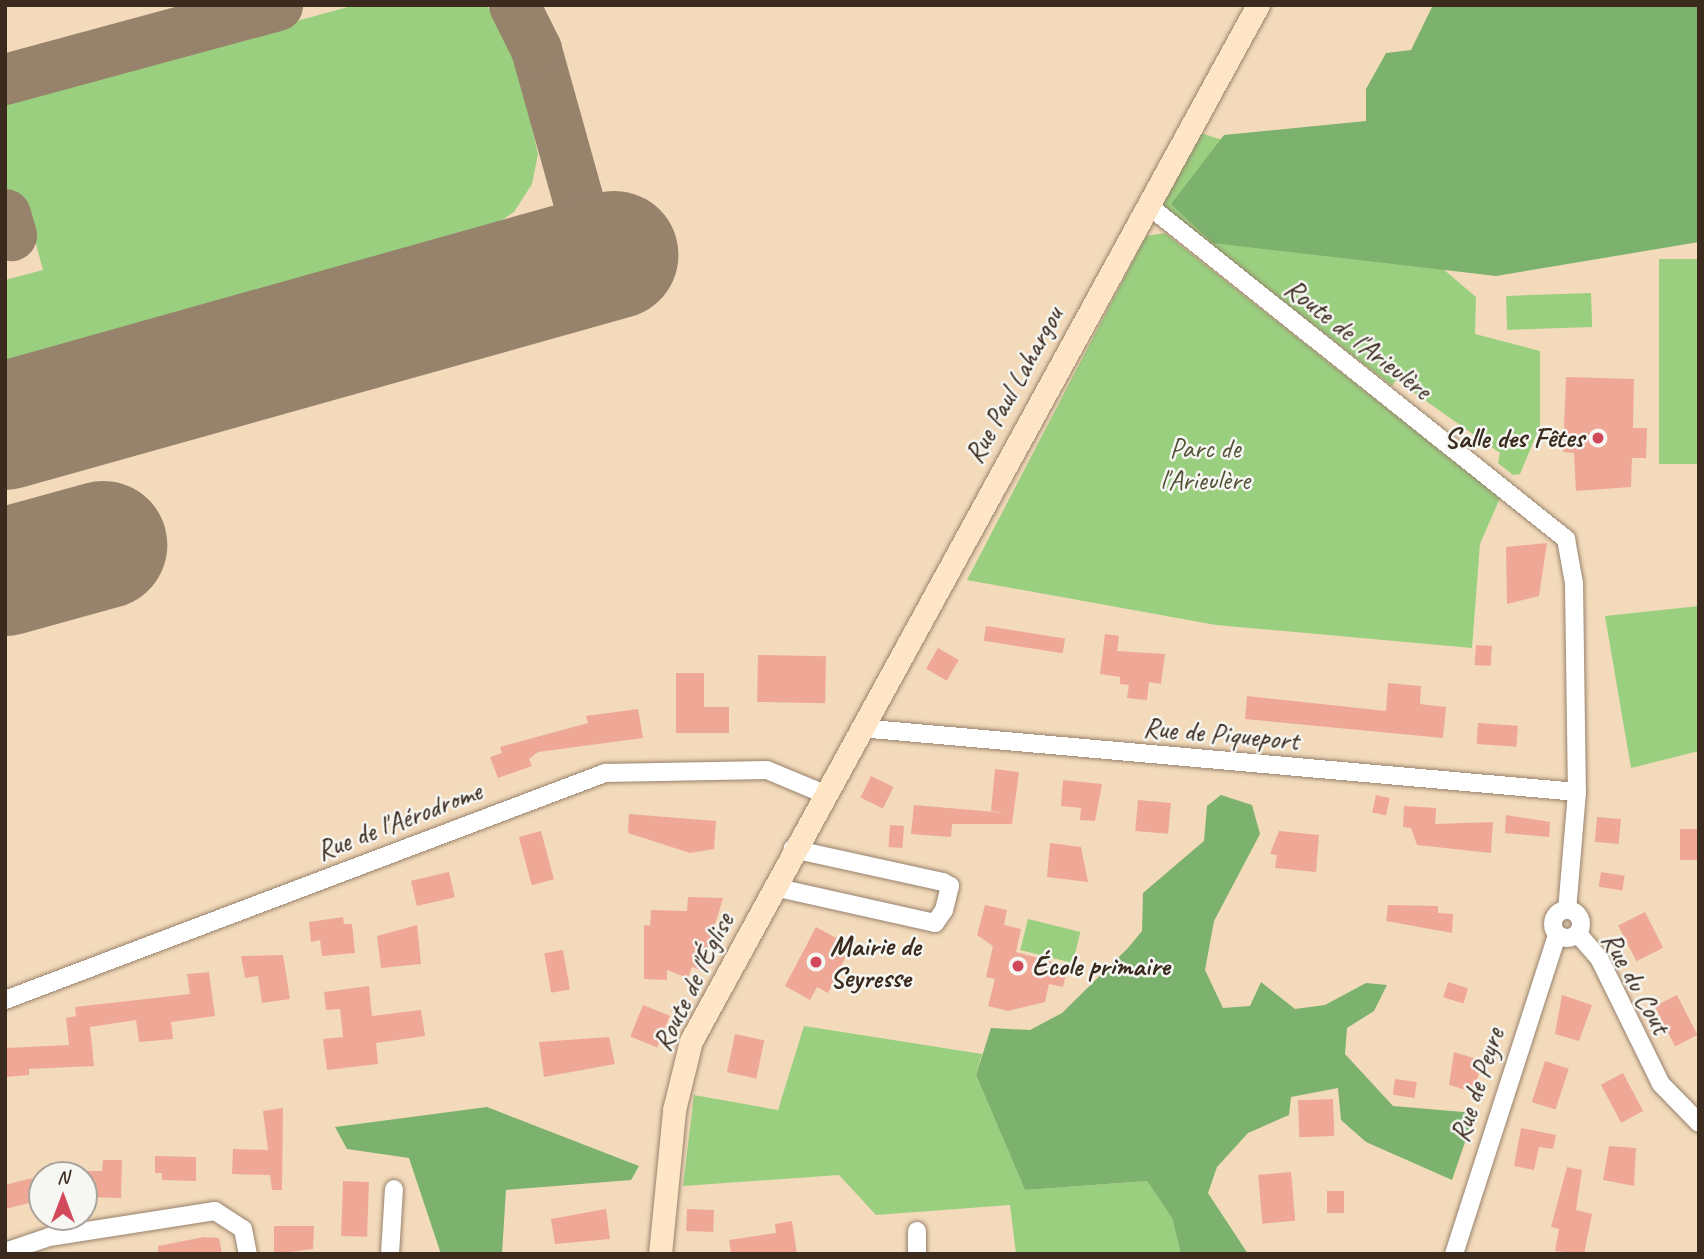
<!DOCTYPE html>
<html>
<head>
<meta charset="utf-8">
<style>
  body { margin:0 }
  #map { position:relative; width:1704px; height:1259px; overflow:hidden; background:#f3dabb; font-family:Caveat,sans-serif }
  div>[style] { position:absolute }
  .green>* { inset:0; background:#9bcf80; transform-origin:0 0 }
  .forest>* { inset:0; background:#7cb26e }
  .taxiway>* { height:51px; margin:-25.5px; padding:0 25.5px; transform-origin:25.5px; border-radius:25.5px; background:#97826c }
  .runway>* { height:128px; margin:-64px; padding:0 64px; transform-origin:64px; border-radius:64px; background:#97826c }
  .building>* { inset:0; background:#efa896; transform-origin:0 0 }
  .roads { filter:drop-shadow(0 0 2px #97826c) drop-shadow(0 0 2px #97826c) }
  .street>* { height:18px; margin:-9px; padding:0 9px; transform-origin:9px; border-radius:9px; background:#fff }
  .street>.ring { margin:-9px; padding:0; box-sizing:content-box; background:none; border:18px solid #fff; border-radius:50% }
  .secondary>* { height:23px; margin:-11.5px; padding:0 11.5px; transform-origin:11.5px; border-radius:11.5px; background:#fee5c5 }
  .dots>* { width:19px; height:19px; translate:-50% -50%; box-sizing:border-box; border:4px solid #f6f6f2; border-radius:50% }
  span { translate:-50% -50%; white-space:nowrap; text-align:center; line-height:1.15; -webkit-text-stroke:5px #f6f6f2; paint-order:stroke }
  .street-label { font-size:28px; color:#3b2a1e }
  .poi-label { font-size:28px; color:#3b2a1e; font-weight:700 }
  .right { translate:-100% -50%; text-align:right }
  .left { translate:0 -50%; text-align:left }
  .park-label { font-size:28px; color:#535336 }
  .frame { position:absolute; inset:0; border:7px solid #3b2a1e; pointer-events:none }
  .north { position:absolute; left:28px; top:1161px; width:70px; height:70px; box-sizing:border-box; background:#f6f6f2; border:2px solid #aba49d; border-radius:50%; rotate:0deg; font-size:19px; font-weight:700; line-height:28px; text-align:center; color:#3b2a1e }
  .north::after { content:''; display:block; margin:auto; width:24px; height:32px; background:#d1495b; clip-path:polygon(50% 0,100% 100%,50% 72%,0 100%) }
</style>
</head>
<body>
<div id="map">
  <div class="green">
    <div style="clip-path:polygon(355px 5px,485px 5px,500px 18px,514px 48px,538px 154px,532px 184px,514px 212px,489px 229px,5px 365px,5px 280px,43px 270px,32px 229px,5px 236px,5px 101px)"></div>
    <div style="clip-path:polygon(1198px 132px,1336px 178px,1476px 297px,1475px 334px,1540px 351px,1540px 426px,1520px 474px,1513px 475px,1498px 463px,1500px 453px,1396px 380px,1392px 386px,1161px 206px)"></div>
    <div style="clip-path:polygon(1165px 233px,1500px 498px,1480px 544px,1472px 648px,1216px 625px,967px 580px,1146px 236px)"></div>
    <div style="left:1659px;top:259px;width:40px;height:205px"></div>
    <div style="left:1591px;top:293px;width:34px;height:85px;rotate:88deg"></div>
    <div style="clip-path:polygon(1699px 606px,1699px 751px,1631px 768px,1605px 616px)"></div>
    <div style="left:1028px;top:919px;width:54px;height:32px;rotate:14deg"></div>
    <div style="clip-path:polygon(804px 1026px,982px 1054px,976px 1075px,1025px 1190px,1147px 1181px,1172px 1218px,1181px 1254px,1016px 1254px,1010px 1205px,876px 1215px,839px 1175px,683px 1186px,694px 1095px,778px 1110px)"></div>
  </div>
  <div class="forest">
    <div style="clip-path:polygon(1433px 5px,1699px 5px,1699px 242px,1496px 276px,1213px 243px,1171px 204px,1224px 135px,1366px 121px,1366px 89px,1386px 53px,1411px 50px)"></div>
    <div style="clip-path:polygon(1221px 795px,1252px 805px,1260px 834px,1214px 921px,1205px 970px,1223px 1008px,1250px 1006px,1261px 982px,1295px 1009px,1325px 1005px,1366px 983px,1387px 985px,1374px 1011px,1347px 1028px,1345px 1054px,1393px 1106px,1475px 1113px,1452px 1180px,1366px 1142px,1341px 1120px,1338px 1088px,1291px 1097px,1289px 1115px,1248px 1133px,1217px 1167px,1208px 1193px,1248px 1254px,1181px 1254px,1172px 1218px,1147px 1181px,1025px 1190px,976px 1075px,991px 1028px,1030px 1030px,1062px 1013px,1128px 948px,1142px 931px,1143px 893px,1204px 841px,1207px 806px)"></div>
    <div style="clip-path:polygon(487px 1107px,639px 1166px,631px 1180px,506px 1190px,502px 1254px,441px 1254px,409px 1158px,347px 1149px,335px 1127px)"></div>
  </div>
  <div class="taxiway">
    <div style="left:5px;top:79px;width:282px;rotate:-15.2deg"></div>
    <div style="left:5px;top:214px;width:22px;rotate:74deg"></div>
    <div style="left:513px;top:280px;width:59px;rotate:-16.6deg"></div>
    <div style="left:570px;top:263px;width:35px;rotate:-61deg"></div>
    <div style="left:587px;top:232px;width:190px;rotate:-105.6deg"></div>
    <div style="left:536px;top:49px;width:49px;rotate:-116.6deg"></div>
  </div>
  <div class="runway">
    <div style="left:5px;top:426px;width:633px;rotate:-15.68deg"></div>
    <div style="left:5px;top:572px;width:102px;rotate:-15.4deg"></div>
  </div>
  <div class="building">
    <div style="clip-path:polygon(1566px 377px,1634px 379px,1633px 428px,1647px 428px,1646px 458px,1632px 458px,1631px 487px,1576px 491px,1574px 453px,1563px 452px)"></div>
    <div style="clip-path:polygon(1547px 543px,1539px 596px,1507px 604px,1506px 547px)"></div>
    <div style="left:986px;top:626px;width:80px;height:15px;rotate:9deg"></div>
    <div style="clip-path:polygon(1105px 634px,1119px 636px,1117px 651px,1165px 654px,1161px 684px,1149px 682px,1147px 700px,1127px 698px,1129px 685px,1120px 684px,1120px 677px,1100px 674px)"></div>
    <div style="left:1476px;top:645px;width:16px;height:20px;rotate:4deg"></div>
    <div style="left:938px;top:648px;width:24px;height:24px;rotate:30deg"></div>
    <div style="left:758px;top:655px;width:68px;height:47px;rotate:1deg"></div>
    <div style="clip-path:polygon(676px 673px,704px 673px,704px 707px,729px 707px,729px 733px,676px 733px)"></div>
    <div style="clip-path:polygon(1388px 683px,1421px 686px,1420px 704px,1446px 707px,1443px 738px,1245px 719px,1247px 696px,1386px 711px)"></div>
    <div style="clip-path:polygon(638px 709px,643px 738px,538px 752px,529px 759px,532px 766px,498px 778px,490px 757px,502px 753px,500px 747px,588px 723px,586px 716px)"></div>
    <div style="left:1478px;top:723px;width:40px;height:21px;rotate:4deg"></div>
    <div style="clip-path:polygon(995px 769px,1019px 772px,1012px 824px,952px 824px,951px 837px,911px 834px,914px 805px,1006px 813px,991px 811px)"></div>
    <div style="left:871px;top:776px;width:25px;height:24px;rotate:26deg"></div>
    <div style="clip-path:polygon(1063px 780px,1102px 784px,1095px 821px,1080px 820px,1081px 808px,1061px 806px)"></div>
    <div style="left:1376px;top:795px;width:14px;height:18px;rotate:12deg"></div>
    <div style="left:1138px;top:800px;width:33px;height:31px;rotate:5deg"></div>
    <div style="clip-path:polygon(1404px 806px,1436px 808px,1435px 824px,1493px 822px,1491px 853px,1417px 845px,1411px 828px,1403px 827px)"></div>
    <div style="clip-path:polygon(629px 814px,716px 821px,714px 849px,690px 853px,628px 833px)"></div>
    <div style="clip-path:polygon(1506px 815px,1550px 822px,1549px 837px,1505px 833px)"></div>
    <div style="left:1597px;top:817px;width:24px;height:25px;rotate:5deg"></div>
    <div style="left:890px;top:825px;width:14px;height:22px;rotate:4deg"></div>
    <div style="left:1680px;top:829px;width:19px;height:31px"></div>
    <div style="left:541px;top:831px;width:50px;height:23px;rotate:75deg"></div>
    <div style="clip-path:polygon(1279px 831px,1319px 835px,1316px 872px,1275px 868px,1277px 855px,1270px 854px)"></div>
    <div style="clip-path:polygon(1050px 843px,1081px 847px,1088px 882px,1047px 877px)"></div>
    <div style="left:449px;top:872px;width:26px;height:39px;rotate:77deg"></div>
    <div style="left:1601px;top:872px;width:24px;height:15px;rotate:9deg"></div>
    <div style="clip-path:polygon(688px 897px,723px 898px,701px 970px,692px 967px,688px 978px,667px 970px,667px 980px,644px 979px,644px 925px,650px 926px,651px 910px,687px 911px)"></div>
    <div style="clip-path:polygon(985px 905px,1007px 910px,1004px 925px,1021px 929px,1016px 952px,1068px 966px,1063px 987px,1049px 984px,1045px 1002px,1008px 1011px,988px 1006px,995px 979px,986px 977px,993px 946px,977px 935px)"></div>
    <div style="clip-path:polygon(1388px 905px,1438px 906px,1438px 913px,1453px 914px,1452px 933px,1386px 921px)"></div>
    <div style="left:1645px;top:912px;width:40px;height:30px;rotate:63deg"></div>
    <div style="clip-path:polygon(343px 917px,344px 924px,352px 924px,355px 953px,322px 956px,320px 940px,311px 942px,309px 922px)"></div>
    <div style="clip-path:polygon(417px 925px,421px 964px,381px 968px,377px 936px)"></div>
    <div style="clip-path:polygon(816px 927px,851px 946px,828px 993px,817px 987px,810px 1000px,785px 986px)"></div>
    <div style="left:563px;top:950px;width:40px;height:19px;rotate:80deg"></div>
    <div style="clip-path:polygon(283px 955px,290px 999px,262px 1003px,258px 976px,245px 978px,241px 956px)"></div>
    <div style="clip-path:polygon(209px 972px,215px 1016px,171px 1022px,173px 1039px,139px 1042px,136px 1020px,90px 1027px,94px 1066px,29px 1069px,29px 1075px,5px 1077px,5px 1048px,69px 1045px,66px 1018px,76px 1016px,75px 1007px,190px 994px,187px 974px)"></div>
    <div style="left:1448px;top:982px;width:21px;height:16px;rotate:17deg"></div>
    <div style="clip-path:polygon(369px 986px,372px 1016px,421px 1010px,425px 1036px,376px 1043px,378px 1064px,327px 1070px,323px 1039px,343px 1037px,340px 1009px,326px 1010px,324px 992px)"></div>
    <div style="clip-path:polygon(1562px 995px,1592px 1005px,1579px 1041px,1555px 1034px)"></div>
    <div style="left:1677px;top:995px;width:45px;height:25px;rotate:63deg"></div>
    <div style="left:643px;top:1005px;width:29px;height:34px;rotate:22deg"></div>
    <div style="left:735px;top:1034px;width:30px;height:39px;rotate:12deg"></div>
    <div style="clip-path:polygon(609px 1037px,615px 1064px,544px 1077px,539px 1042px)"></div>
    <div style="clip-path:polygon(1454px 1052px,1483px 1061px,1473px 1092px,1449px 1085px)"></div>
    <div style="left:1545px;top:1061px;width:25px;height:43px;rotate:18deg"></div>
    <div style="left:1623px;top:1073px;width:43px;height:25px;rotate:62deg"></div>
    <div style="left:1395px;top:1079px;width:22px;height:16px;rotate:8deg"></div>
    <div style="left:1333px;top:1099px;width:37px;height:35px;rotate:88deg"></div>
    <div style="clip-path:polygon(283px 1108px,282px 1190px,272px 1190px,270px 1175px,232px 1174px,233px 1149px,268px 1150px,263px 1111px)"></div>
    <div style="clip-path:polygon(1521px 1128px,1556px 1135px,1553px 1149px,1539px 1147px,1534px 1170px,1514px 1166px)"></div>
    <div style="clip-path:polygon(1609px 1146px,1636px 1148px,1634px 1186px,1603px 1180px)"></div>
    <div style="clip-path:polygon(155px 1156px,196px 1157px,196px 1181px,162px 1180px,162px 1173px,155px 1173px)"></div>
    <div style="clip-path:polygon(103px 1160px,122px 1160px,121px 1198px,84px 1197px,84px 1171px,102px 1171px)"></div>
    <div style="clip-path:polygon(1567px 1167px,1582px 1170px,1576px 1210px,1592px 1214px,1584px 1254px,1555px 1251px,1559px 1229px,1551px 1227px)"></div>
    <div style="left:1291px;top:1172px;width:49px;height:33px;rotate:85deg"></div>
    <div style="clip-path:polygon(32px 1178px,37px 1201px,5px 1209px,5px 1185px)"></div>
    <div style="left:343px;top:1181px;width:26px;height:55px;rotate:2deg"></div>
    <div style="left:1344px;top:1191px;width:22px;height:17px;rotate:90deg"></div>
    <div style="clip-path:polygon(606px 1209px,610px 1239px,555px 1244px,551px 1219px)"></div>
    <div style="left:687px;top:1209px;width:27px;height:22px;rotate:2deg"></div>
    <div style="clip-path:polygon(792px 1221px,797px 1254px,731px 1254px,729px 1240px,776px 1233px,775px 1224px)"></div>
    <div style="clip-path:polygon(274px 1226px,314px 1226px,313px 1249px,274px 1254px)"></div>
    <div style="clip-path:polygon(204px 1237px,219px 1238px,222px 1254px,158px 1254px,158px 1246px)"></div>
  </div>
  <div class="roads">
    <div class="street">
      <div style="left:1149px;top:206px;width:534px;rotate:38.61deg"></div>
      <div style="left:1566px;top:539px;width:45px;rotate:79.7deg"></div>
      <div style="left:1574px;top:583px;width:209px;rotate:89.2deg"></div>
      <div style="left:1577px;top:792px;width:118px;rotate:94.8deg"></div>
      <div style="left:860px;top:728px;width:720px;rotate:5.1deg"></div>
      <div style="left:774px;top:887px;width:165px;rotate:12.6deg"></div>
      <div style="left:935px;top:923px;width:16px;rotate:-55deg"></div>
      <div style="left:944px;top:910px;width:25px;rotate:-76deg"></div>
      <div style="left:950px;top:886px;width:8px;rotate:-150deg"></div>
      <div style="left:943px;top:882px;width:154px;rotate:-167.6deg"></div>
      <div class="ring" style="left:1553px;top:910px;width:10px;height:10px"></div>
      <div style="left:1578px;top:934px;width:32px;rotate:49deg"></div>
      <div style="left:1599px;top:958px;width:140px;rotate:63.8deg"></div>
      <div style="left:1661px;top:1084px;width:54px;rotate:45.7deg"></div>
      <div style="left:5px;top:1000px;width:642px;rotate:-20.72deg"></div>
      <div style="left:605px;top:773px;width:162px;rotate:-1.1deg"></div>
      <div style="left:767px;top:770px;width:60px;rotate:22.7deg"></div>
      <div style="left:917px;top:1231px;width:23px;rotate:90deg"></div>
      <div style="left:5px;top:1252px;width:46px;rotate:-18.8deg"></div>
      <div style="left:49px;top:1237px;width:168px;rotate:-8.9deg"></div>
      <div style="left:215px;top:1211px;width:33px;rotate:33deg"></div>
      <div style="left:243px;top:1229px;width:25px;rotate:79deg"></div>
      <div style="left:390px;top:1254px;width:65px;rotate:-86.5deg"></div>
      <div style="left:1454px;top:1254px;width:335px;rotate:-72.1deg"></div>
    </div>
    <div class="secondary">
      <div style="left:660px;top:1254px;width:145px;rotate:-84.4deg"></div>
      <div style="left:674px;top:1110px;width:71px;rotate:-76.2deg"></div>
      <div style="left:691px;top:1041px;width:1181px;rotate:-61.31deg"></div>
    </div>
  </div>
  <div class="dots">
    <div style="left:1598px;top:438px;background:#d1495b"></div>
    <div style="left:816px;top:962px;background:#d1495b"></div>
    <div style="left:1018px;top:966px;background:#d1495b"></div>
  </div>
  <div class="street-label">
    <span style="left:1358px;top:339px;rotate:38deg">Route de l'Arieulère</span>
    <span style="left:1014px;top:385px;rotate:-61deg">Rue Paul Lahargou</span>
    <span style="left:1221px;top:734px;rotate:5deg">Rue de Piqueport</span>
    <span style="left:399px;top:821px;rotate:-21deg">Rue de l'Aérodrome</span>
    <span style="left:693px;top:982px;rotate:-64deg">Route de l'Église</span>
    <span style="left:1636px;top:983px;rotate:61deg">Rue du Cout</span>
    <span style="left:1477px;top:1085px;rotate:-72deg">Rue de Peyre</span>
  </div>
  <div class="poi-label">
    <span class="right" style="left:1584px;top:438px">Salle des Fêtes</span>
    <span class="left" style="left:830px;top:962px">Mairie de<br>Seyresse</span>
    <span class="left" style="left:1032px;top:966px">École primaire</span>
  </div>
  <div class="park-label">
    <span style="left:1205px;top:464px">Parc de<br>l'Arieulère</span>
  </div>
  <div class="frame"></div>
  <div class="north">N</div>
</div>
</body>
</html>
